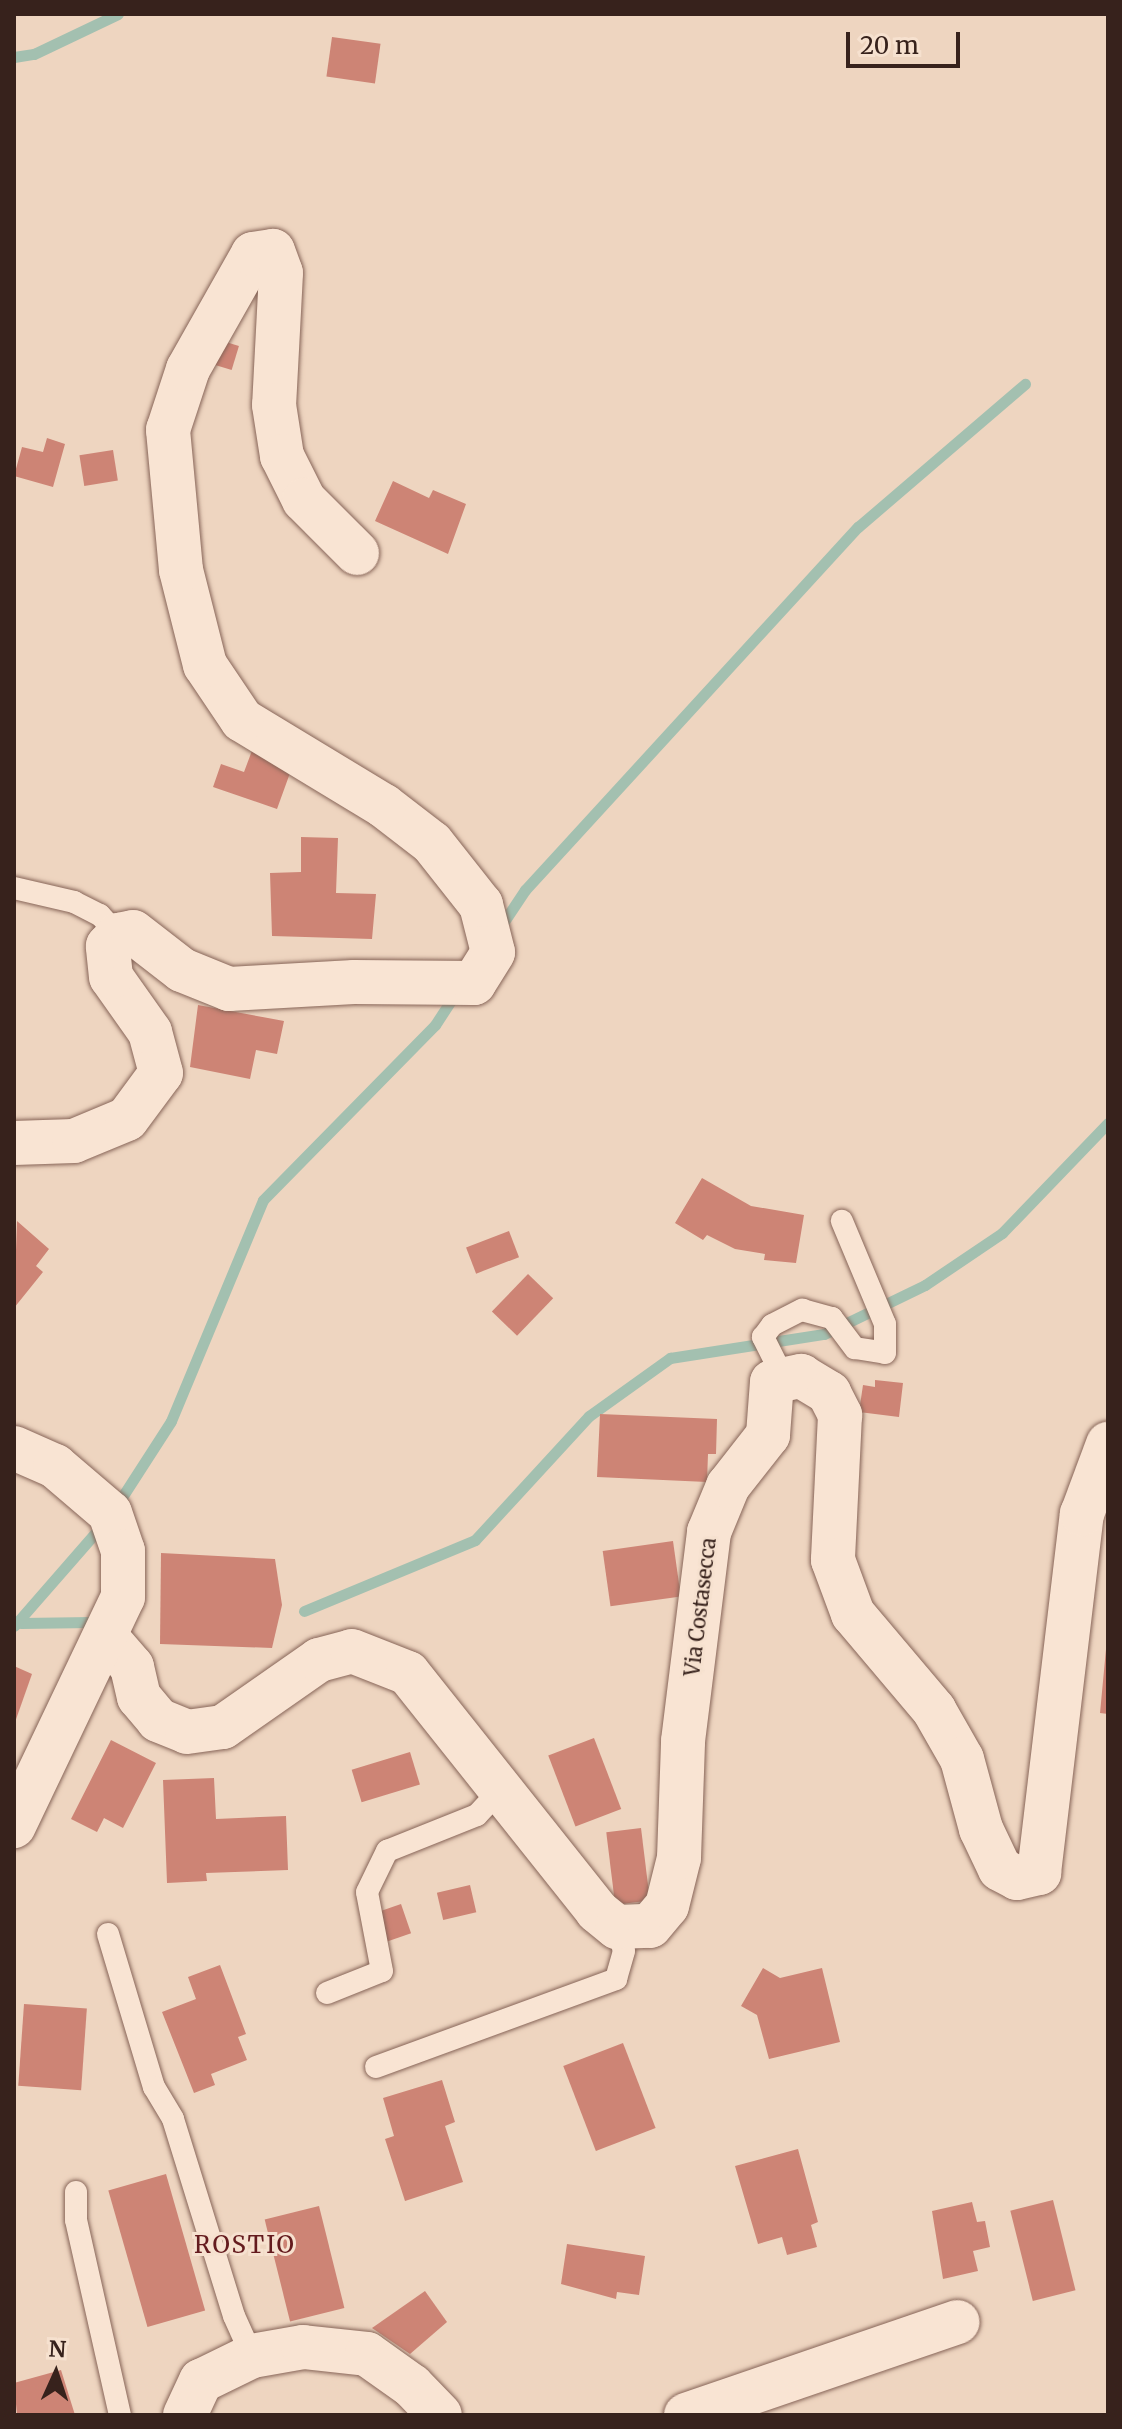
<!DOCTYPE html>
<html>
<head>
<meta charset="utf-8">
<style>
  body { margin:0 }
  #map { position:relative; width:1122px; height:2429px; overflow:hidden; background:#eed5c0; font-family:Merriweather,serif }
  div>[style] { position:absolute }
  .stream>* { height:11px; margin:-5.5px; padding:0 5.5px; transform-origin:5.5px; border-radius:5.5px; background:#a3c0b0 }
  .building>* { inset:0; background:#cd8475; transform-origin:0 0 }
  .roads { filter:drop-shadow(0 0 2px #876558) drop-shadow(0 0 2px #876558) }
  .lane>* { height:22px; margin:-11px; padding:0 11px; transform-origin:11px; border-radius:11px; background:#f9e4d3 }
  .street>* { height:44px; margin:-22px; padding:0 22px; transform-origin:22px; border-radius:22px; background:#f9e4d3 }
  .secondary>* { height:44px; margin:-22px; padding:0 22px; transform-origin:22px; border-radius:22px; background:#f9e4d3 }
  span { translate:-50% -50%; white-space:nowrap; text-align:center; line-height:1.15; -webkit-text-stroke:6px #f6e1cf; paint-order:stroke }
  .street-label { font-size:20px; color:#37221c }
  .quarter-label { font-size:24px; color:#641b1e; letter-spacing:2px }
  .frame { position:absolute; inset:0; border:16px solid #37221c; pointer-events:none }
  .north { position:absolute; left:16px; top:2333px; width:80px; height:80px; -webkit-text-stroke:6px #f6e1cf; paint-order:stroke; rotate:3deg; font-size:22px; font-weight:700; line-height:32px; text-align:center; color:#37221c }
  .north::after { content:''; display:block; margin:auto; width:28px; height:36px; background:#37221c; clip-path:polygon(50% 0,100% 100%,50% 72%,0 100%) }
  .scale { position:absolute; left:846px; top:32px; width:114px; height:36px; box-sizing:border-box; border:4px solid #37221c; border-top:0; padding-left:10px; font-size:24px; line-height:28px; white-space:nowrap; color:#37221c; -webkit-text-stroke:6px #f6e1cf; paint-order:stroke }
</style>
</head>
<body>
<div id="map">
  <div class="stream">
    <div style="left:14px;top:57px;width:20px;rotate:-9deg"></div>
    <div style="left:34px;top:54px;width:93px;rotate:-25.5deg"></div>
    <div style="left:499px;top:929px;width:47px;rotate:-56.3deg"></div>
    <div style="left:525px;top:890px;width:493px;rotate:-47.5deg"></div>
    <div style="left:858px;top:527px;width:220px;rotate:-40.6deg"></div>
    <div style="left:115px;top:1508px;width:103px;rotate:-57.2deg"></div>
    <div style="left:171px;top:1421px;width:239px;rotate:-67.4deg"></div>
    <div style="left:263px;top:1200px;width:245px;rotate:-45.5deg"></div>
    <div style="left:435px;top:1025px;width:38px;rotate:-57deg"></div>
    <div style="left:304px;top:1611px;width:185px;rotate:-22.5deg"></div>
    <div style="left:475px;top:1540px;width:168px;rotate:-47.4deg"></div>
    <div style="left:589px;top:1416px;width:100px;rotate:-35.6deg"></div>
    <div style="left:670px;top:1358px;width:156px;rotate:-8.9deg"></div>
    <div style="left:824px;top:1334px;width:112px;rotate:-25.9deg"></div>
    <div style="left:925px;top:1285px;width:93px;rotate:-34deg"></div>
    <div style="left:1002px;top:1233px;width:153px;rotate:-46.1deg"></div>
    <div style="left:21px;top:1623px;width:71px;rotate:-0.8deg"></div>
    <div style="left:14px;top:1626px;width:134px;rotate:-48.9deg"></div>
  </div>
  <div class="building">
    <div style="left:332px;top:37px;width:49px;height:40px;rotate:8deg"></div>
    <div style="left:216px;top:339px;width:24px;height:25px;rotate:17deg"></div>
    <div style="clip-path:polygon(47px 438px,65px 444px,53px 487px,14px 476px,22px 447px,43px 452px)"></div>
    <div style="left:113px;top:450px;width:31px;height:34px;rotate:81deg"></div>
    <div style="clip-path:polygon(393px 481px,429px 498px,433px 490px,466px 504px,448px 554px,375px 521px)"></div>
    <div style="clip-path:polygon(253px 748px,294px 762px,277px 809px,213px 787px,221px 764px,244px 772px)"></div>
    <div style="clip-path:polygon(301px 837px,338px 838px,336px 893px,376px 894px,372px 939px,272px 936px,270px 873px,301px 872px)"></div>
    <div style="clip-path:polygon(198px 1005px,284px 1021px,277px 1054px,256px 1050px,250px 1079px,190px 1067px)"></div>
    <div style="clip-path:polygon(702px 1178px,751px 1206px,804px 1215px,796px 1263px,764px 1260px,765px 1254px,735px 1249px,707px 1235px,703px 1240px,675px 1223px)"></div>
    <div style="clip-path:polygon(17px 1221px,49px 1249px,36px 1266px,43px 1272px,14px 1308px)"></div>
    <div style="left:509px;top:1231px;width:28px;height:46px;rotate:69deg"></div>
    <div style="left:528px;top:1274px;width:35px;height:52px;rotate:44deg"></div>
    <div style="clip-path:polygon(875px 1380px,903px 1383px,899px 1417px,859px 1412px,863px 1385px,875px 1387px)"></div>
    <div style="clip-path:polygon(600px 1414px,717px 1419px,716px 1454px,708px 1454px,707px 1482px,597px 1477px)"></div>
    <div style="left:673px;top:1541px;width:56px;height:71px;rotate:82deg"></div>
    <div style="clip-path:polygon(161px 1553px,275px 1559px,282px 1605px,272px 1648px,160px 1644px)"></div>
    <div style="clip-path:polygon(1106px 1649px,1108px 1650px,1108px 1714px,1100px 1713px)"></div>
    <div style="clip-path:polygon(14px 1666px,32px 1674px,14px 1725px)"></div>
    <div style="left:594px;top:1738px;width:76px;height:49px;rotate:69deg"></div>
    <div style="clip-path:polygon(111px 1740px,156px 1763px,123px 1828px,104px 1818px,97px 1832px,71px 1819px)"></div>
    <div style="left:410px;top:1752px;width:34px;height:61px;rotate:73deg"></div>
    <div style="clip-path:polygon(214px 1778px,216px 1819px,286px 1816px,288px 1870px,206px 1873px,207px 1881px,167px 1883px,163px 1780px)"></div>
    <div style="left:641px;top:1828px;width:73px;height:35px;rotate:83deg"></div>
    <div style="left:470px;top:1885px;width:28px;height:34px;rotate:77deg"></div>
    <div style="left:401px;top:1904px;width:31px;height:26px;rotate:71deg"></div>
    <div style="clip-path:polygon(220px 1965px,246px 2034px,238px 2037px,247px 2060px,211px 2074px,215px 2085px,194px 2093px,162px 2012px,196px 1999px,188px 1977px)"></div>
    <div style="clip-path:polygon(763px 1968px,780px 1978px,822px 1968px,840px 2042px,769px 2059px,757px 2015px,741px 2006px)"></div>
    <div style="left:24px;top:2004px;width:63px;height:82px;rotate:4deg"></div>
    <div style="left:623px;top:2043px;width:91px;height:64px;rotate:69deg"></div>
    <div style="clip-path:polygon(442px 2080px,455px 2122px,445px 2126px,463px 2182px,405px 2201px,385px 2139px,394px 2136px,383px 2098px)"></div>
    <div style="clip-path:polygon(798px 2149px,818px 2222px,811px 2225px,817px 2247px,787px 2255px,782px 2237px,758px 2244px,735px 2166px)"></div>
    <div style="left:166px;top:2174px;width:142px;height:60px;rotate:74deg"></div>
    <div style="left:1053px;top:2200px;width:93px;height:44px;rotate:76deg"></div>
    <div style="clip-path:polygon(972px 2202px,977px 2222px,985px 2221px,990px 2247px,973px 2251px,978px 2271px,943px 2279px,932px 2211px)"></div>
    <div style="left:319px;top:2206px;width:105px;height:56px;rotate:76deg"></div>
    <div style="clip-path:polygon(567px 2244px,645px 2256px,639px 2295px,617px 2292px,616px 2299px,561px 2284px)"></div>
    <div style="clip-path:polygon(425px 2291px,447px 2322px,410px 2354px,372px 2328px)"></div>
    <div style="clip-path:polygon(61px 2370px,75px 2415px,17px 2415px,14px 2383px)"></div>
  </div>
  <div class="roads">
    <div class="lane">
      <div style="left:14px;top:888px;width:62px;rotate:13.1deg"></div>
      <div style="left:74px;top:902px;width:29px;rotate:27deg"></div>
      <div style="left:100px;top:915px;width:27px;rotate:48deg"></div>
      <div style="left:783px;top:1377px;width:45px;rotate:-116.6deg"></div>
      <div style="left:763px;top:1337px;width:15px;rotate:-53deg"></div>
      <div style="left:772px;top:1325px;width:34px;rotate:-27deg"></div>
      <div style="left:802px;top:1310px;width:31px;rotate:15deg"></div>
      <div style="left:832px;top:1318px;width:38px;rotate:53deg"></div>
      <div style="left:855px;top:1348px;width:30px;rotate:9deg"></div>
      <div style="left:885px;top:1353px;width:29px;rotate:-90deg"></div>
      <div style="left:885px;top:1324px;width:112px;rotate:-112.7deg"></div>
      <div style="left:108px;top:1934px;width:160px;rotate:73.3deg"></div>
      <div style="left:154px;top:2087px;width:37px;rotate:59deg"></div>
      <div style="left:173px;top:2119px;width:206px;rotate:72.8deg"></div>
      <div style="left:234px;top:2316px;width:44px;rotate:65.8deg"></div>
      <div style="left:327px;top:1993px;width:59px;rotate:-21.8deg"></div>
      <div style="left:382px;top:1971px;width:80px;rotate:-100.8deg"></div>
      <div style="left:367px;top:1892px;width:46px;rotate:-64deg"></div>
      <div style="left:387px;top:1851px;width:97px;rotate:-21.8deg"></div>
      <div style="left:477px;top:1815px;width:37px;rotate:-47deg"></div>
      <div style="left:376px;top:2067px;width:256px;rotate:-20.1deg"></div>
      <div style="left:616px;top:1979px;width:29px;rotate:-74deg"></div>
      <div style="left:624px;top:1951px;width:25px;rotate:-106deg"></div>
      <div style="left:76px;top:2192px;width:28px;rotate:90deg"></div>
      <div style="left:76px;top:2220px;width:200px;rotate:77.3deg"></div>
    </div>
    <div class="street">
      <div style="left:14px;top:1143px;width:60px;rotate:-1.9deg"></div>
      <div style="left:74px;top:1141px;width:57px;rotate:-22.5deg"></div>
      <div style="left:127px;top:1119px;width:57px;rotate:-53.5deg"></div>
      <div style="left:161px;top:1073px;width:42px;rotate:-105deg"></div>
      <div style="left:150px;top:1032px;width:67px;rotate:-125.3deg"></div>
      <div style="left:111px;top:977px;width:31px;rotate:-96deg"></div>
      <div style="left:108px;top:946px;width:15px;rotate:-48deg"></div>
      <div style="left:118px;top:935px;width:15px;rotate:-11deg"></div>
      <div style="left:133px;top:932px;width:62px;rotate:37.8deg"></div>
      <div style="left:182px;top:970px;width:51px;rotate:22deg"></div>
      <div style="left:229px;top:989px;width:125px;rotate:-3.2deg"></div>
      <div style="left:354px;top:982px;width:120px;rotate:0.5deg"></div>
      <div style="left:474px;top:983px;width:36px;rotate:-58deg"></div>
      <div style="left:493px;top:952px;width:49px;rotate:-104.3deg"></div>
      <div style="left:481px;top:905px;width:79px;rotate:-128.3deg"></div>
      <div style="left:432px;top:843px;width:61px;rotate:-142.4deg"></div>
      <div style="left:384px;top:806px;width:166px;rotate:-148.8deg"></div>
      <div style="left:242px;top:720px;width:66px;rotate:-123.9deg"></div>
      <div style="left:205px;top:665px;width:98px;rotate:-104.2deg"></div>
      <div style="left:181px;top:570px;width:141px;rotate:-95.3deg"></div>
      <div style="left:168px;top:430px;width:64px;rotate:-71.8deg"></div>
      <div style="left:188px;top:369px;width:132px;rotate:-60.5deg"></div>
      <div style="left:253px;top:254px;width:20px;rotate:-9deg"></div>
      <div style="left:273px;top:251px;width:23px;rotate:70deg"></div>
      <div style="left:281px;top:273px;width:132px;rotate:93deg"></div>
      <div style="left:274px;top:405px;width:52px;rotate:81.1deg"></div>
      <div style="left:282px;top:456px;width:49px;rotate:63.4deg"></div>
      <div style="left:304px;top:500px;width:75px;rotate:45deg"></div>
      <div style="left:107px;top:1638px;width:38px;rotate:49deg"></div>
      <div style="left:132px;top:1667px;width:31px;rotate:77deg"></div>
      <div style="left:139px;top:1697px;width:30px;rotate:50deg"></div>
      <div style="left:158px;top:1720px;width:31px;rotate:22deg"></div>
      <div style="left:187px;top:1732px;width:36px;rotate:-8deg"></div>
      <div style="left:223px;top:1727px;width:117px;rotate:-34.9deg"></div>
      <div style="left:319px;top:1660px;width:34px;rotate:-15deg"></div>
      <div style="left:352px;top:1651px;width:60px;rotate:21.4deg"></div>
      <div style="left:408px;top:1673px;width:304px;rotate:51.5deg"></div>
      <div style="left:597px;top:1911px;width:26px;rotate:39deg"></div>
      <div style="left:617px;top:1927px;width:33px;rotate:-2deg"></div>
      <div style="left:650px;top:1926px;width:26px;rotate:-50deg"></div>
      <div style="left:667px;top:1906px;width:49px;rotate:-76deg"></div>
      <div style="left:679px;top:1858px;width:117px;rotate:-88deg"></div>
      <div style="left:683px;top:1741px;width:211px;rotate:-82.9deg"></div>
      <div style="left:709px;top:1532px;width:50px;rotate:-67.6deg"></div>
      <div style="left:728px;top:1486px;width:65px;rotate:-51.9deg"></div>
      <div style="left:768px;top:1435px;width:53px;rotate:-85.7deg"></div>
      <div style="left:772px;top:1382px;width:30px;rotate:-12deg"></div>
      <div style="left:801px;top:1376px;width:33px;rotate:31deg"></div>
      <div style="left:829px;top:1393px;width:25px;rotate:63deg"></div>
      <div style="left:840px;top:1415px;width:145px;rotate:92.8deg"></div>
      <div style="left:833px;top:1560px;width:58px;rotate:69.7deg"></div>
      <div style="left:853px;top:1614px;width:126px;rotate:49.8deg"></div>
      <div style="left:934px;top:1710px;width:56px;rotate:60.3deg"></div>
      <div style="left:962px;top:1759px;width:73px;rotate:74.8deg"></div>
      <div style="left:981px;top:1829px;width:44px;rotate:64.6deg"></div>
      <div style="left:1000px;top:1869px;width:19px;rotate:28deg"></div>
      <div style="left:1017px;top:1878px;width:23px;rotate:-13deg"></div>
      <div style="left:1039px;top:1873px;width:362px;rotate:-83.2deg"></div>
      <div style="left:1082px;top:1514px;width:75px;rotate:-69.6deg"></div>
      <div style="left:185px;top:2415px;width:38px;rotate:-65deg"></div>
      <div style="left:201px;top:2381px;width:57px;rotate:-26.1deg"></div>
      <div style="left:252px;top:2356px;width:52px;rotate:-10deg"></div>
      <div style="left:303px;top:2347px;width:64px;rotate:6.2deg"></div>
      <div style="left:367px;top:2354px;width:55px;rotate:35.4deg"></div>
      <div style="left:412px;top:2386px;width:40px;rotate:46deg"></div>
      <div style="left:686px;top:2415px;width:287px;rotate:-18.9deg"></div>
    </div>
    <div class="secondary">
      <div style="left:14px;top:1448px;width:45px;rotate:23.7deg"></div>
      <div style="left:55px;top:1466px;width:72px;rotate:40.5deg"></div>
      <div style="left:110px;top:1513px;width:40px;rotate:71.1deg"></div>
      <div style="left:123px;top:1551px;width:46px;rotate:90deg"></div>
      <div style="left:123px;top:1597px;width:254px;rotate:115.5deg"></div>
    </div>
  </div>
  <div class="street-label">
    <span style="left:700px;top:1607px;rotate:-83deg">Via Costasecca</span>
  </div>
  <div class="quarter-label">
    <span style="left:245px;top:2245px">ROSTIO</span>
  </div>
  <div class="frame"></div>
  <div class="north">N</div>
  <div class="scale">20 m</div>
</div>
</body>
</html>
